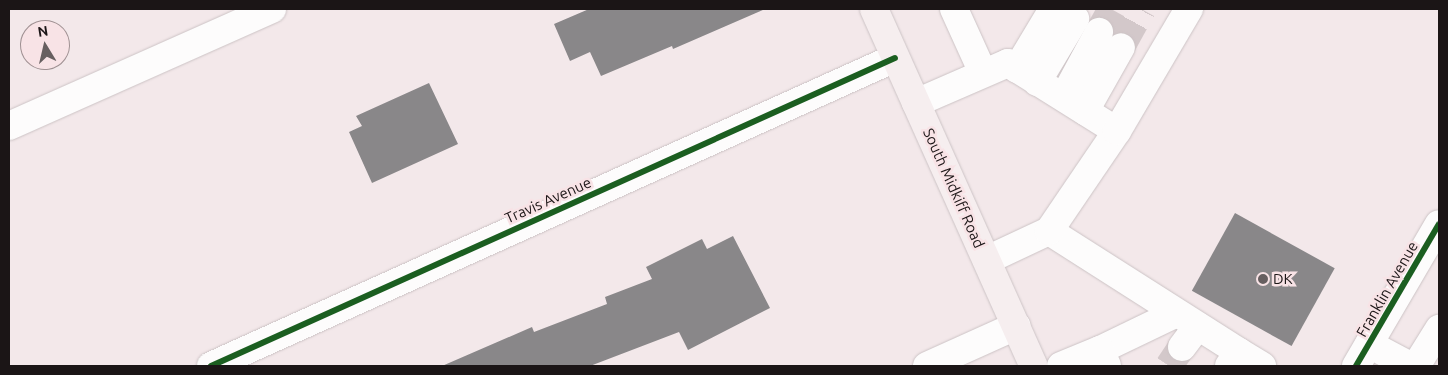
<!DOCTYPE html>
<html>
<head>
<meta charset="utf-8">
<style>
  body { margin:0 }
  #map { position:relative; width:1448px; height:375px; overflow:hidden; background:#f3e8ea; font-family:Ubuntu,sans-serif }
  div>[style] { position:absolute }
  .building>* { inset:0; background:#898789; transform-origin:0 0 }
  .minor-tunnel>* { height:28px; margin-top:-14px; transform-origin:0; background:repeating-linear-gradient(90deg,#d3c8ca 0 28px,transparent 0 42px) }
  .roads { filter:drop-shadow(0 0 1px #ccc3c5) drop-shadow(0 0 1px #ccc3c5) }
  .minor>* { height:28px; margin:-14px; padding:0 14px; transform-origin:14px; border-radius:14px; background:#fdfcfc }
  .major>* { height:28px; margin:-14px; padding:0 14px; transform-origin:14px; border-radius:14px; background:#f6eeef }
  .cycleway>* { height:6px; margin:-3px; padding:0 3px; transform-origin:3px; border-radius:3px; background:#1b5e20 }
  .dots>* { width:14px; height:14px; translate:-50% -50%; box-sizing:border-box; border:2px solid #f8e3e6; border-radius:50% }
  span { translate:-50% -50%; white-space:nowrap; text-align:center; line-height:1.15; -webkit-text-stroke:5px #f8e3e6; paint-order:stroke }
  .street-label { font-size:15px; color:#1b1516 }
  .poi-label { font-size:15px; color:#1b1516 }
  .left { translate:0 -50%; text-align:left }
  .frame { position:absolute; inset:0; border:10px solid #1b1516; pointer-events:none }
  .north { position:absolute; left:20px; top:20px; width:50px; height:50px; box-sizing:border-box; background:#f8e3e6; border:1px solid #a09193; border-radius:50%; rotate:351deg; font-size:14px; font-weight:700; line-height:20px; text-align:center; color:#1b1516 }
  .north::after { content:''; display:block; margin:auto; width:18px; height:22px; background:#675f60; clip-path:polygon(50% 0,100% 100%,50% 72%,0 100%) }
</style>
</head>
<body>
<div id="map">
  <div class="building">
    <div style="clip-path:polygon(589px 9px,765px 9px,673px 49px,672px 46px,601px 76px,590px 52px,570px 61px,554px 24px)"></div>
    <div style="clip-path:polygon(429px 83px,458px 144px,372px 183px,349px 132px,362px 126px,356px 116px)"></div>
    <div style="left:1235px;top:213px;width:114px;height:89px;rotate:29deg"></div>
    <div style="clip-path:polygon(733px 236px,770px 308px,688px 350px,679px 332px,590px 366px,442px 366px,532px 327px,534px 332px,607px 304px,605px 297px,652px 279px,646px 267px,702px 239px,707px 249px)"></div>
  </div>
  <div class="minor-tunnel">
    <div style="left:1099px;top:32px;width:26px;rotate:-61deg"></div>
    <div style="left:1121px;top:47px;width:43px;rotate:-61.1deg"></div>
    <div style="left:1169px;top:366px;width:23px;rotate:-56deg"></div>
  </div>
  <div class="roads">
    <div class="minor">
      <div style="left:954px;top:9px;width:70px;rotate:65.6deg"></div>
      <div style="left:1017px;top:69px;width:70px;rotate:-59deg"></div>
      <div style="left:1037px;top:82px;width:74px;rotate:-58.9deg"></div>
      <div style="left:1064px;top:97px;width:74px;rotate:-61.7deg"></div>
      <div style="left:916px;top:103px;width:100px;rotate:-23.5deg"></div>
      <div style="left:1008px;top:63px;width:128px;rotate:32deg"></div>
      <div style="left:1085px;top:111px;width:73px;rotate:-60.6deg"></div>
      <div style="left:9px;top:126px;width:288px;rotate:-24deg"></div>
      <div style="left:1049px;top:231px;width:225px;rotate:32.5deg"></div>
      <div style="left:1239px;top:352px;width:17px;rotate:126deg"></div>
      <div style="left:987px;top:260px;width:68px;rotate:-25.1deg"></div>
      <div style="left:1049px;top:231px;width:121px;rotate:-55.8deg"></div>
      <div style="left:1117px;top:131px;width:142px;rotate:-59.5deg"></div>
      <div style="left:1369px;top:344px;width:47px;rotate:28.2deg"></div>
      <div style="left:1182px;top:347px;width:26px;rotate:-53deg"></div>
      <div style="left:1100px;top:350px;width:85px;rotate:-25.7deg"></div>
      <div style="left:1239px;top:352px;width:27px;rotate:31deg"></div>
      <div style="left:211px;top:366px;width:750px;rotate:-24.24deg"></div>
      <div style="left:927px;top:366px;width:98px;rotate:-24.2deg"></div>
      <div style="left:1061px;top:366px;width:42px;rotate:-22.3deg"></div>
      <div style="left:1100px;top:350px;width:17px;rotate:66deg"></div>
      <div style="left:1356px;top:366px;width:164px;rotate:-59.7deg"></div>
      <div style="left:1416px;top:366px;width:44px;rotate:-58.1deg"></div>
    </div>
    <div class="major">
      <div style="left:874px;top:9px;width:391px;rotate:65.9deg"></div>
    </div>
  </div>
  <div class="cycleway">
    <div style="left:211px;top:366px;width:750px;rotate:-24.24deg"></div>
    <div style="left:1356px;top:366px;width:164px;rotate:-59.7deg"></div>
  </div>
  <div class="dots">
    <div style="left:1263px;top:279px;background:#675f60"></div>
  </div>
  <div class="street-label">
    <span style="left:954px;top:188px;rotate:66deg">South Midkiff Road</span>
    <span style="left:548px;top:200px;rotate:-24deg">Travis Avenue</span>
    <span style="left:1387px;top:289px;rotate:-60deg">Franklin Avenue</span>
  </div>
  <div class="poi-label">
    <span class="left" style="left:1273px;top:279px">DK</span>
  </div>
  <div class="frame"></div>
  <div class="north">N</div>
</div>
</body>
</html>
